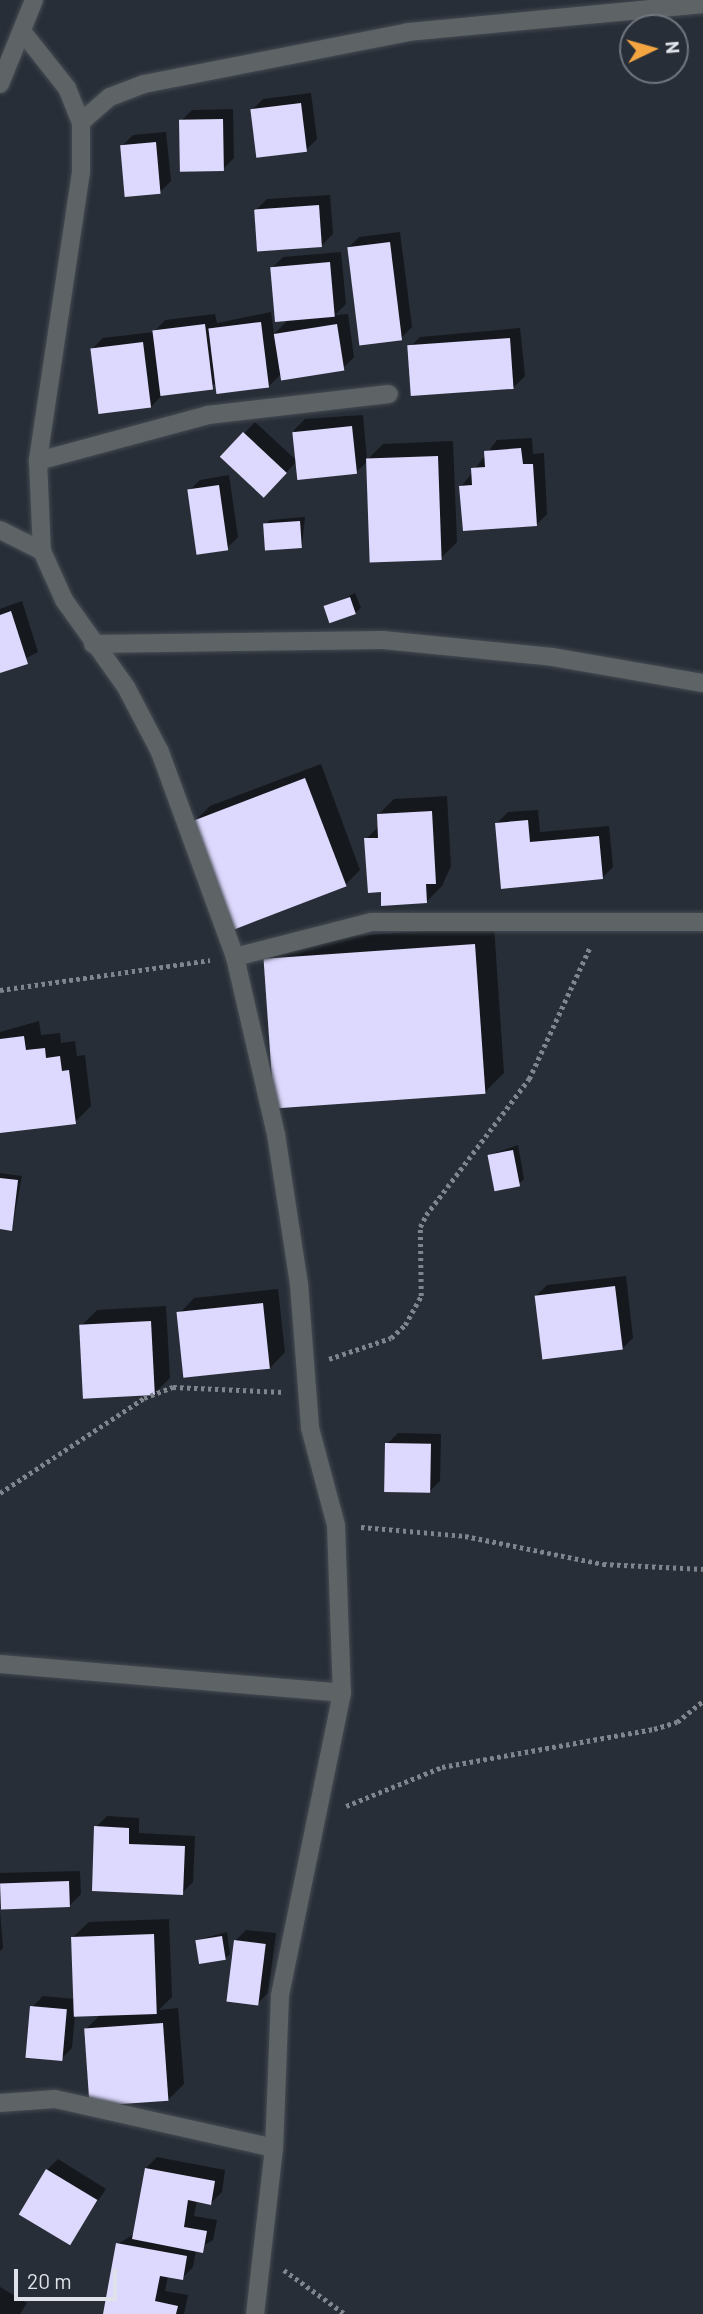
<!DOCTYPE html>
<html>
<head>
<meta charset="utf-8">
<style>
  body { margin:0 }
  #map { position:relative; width:703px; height:2314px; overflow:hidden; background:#282e37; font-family:Barlow,sans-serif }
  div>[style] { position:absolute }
  .shadow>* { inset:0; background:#0007 }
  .building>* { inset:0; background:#ddd8fd; transform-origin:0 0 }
  .path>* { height:4.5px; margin-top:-2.25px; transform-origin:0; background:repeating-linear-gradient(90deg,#80858d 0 3.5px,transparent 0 7px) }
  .roads { filter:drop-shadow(0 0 2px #454b53) drop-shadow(0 0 2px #454b53) }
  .minor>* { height:18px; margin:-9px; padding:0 9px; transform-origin:9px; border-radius:9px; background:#5e6466 }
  span { translate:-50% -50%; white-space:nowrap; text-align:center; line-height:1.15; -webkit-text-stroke:7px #282e37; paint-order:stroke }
  .north { position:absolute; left:619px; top:14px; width:70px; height:70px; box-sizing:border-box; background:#282e37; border:2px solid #71767e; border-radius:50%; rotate:85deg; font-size:19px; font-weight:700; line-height:28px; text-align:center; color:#dfe3e9 }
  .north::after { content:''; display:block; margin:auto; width:24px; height:32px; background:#f2a541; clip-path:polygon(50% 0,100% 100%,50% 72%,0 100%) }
  .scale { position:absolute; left:14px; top:2269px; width:103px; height:32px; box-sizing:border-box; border:4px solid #dfe3e9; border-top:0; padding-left:9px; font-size:21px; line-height:24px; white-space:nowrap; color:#dfe3e9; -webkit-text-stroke:5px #282e37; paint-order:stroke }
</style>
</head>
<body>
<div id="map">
  <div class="shadow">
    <div style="clip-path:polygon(311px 93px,317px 139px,306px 150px,252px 110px,263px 99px)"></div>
    <div style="clip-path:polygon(233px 109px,234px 158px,223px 169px,181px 121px,192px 110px)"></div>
    <div style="clip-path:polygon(166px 132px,171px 181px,160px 192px,122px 146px,133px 135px)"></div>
    <div style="clip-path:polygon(330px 195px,333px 234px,322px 245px,256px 210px,267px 199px)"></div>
    <div style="clip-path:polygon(400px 232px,412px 327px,401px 338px,348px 248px,359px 237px)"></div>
    <div style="clip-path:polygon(341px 252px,346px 304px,335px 315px,348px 314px,354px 357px,343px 368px,281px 374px,269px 386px,217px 384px,162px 395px,151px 407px,92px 349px,103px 338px,154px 332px,165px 320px,215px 314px,217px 323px,271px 312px,274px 334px,289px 319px,272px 268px,283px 257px)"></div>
    <div style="clip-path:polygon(520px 328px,525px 376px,514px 387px,409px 348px,420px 337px)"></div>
    <div style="clip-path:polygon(363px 415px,367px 460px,383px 444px,453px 441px,457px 542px,441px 558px,368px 461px,356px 472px,296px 462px,275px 485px,222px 457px,255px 422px,296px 460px,294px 430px,305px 419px)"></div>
    <div style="clip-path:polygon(532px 438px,533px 454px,544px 453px,547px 514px,536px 525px,461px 487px,497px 440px)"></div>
    <div style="clip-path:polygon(229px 475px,238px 537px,227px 548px,189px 491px,200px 480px)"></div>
    <div style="clip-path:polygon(305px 517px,302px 546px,265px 525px,270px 520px)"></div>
    <div style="clip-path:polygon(355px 593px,361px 608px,355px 613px,326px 608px)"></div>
    <div style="clip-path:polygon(22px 601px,38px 652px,0 672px,0 609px)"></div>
    <div style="clip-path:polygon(321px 764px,360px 870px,345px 885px,194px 822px,210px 806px)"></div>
    <div style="clip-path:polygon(447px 796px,451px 866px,442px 886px,426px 902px,382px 890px,366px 839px,379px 826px,378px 815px,394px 799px)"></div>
    <div style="clip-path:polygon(538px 810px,540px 832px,609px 826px,613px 867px,602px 878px,503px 887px,497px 823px,508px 812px)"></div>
    <div style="clip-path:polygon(494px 926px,504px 1073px,485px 1092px,266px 961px,285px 941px)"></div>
    <div style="clip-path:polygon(39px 1021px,41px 1035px,60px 1033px,61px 1043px,75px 1041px,77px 1056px,85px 1055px,91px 1106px,75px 1122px,0 1115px,0 1032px)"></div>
    <div style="clip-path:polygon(518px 1145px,524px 1179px,519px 1184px,489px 1155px)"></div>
    <div style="clip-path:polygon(0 1173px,22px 1176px,12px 1229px,0 1228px)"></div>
    <div style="clip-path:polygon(626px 1276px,633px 1338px,622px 1349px,536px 1296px,547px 1285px)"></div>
    <div style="clip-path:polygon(278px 1289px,285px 1352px,270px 1368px,179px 1314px,194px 1298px)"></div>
    <div style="clip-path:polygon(166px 1306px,170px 1378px,154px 1394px,81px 1326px,97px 1310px)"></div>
    <div style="clip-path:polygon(398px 1433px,441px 1434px,440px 1481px,429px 1492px,387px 1444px)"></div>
    <div style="clip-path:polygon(107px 1816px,139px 1818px,139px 1833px,195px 1836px,193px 1882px,182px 1893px,96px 1827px)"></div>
    <div style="clip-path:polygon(80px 1871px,81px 1894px,70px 1905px,0 1908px,0 1873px)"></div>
    <div style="clip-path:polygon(0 1910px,3px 1948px,0 1951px)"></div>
    <div style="clip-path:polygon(169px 1919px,172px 1997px,159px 2010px,178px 2008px,184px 2084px,168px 2100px,86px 2029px,100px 2015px,75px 2015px,72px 2048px,61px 2059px,32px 2007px,43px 1996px,75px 1999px,73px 1937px,89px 1922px)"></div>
    <div style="clip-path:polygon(246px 1930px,276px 1933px,268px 1993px,257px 2004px,235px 1941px)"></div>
    <div style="clip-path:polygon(227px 1932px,230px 1954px,225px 1959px,197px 1940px)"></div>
    <div style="clip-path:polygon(157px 2157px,225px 2170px,222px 2192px,211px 2203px,197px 2200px,194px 2216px,217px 2220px,213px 2240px,196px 2250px,193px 2267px,182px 2278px,168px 2275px,165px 2291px,188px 2295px,184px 2314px,110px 2314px,118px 2244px,134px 2234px,146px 2168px)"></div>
    <div style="clip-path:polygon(58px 2159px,106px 2189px,69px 2243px,47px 2170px)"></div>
    <div style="clip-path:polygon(0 2287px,27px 2303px,20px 2314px,0 2314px)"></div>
  </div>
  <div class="building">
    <div style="left:301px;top:103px;width:49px;height:51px;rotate:83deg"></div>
    <div style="left:223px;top:119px;width:52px;height:44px;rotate:89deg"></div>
    <div style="left:156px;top:142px;width:52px;height:36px;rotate:85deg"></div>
    <div style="left:319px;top:205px;width:42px;height:65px;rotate:86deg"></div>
    <div style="left:390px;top:242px;width:99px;height:43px;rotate:83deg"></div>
    <div style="left:330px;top:262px;width:55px;height:60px;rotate:85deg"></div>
    <div style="left:261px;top:322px;width:66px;height:53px;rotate:83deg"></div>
    <div style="left:205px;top:324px;width:66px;height:53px;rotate:83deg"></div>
    <div style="left:337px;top:324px;width:47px;height:64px;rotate:81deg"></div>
    <div style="left:510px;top:338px;width:51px;height:103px;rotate:86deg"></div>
    <div style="left:143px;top:342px;width:66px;height:53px;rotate:83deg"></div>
    <div style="left:352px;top:426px;width:48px;height:60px;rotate:84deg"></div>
    <div style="left:243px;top:432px;width:60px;height:34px;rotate:43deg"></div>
    <div style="clip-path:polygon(521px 448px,523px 464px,533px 464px,537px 526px,463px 531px,459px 486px,472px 485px,471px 468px,485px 467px,484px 451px)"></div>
    <div style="left:438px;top:456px;width:104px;height:72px;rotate:88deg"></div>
    <div style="left:219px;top:485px;width:66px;height:32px;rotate:82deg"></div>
    <div style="left:300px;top:521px;width:27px;height:37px;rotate:86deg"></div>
    <div style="left:350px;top:597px;width:18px;height:28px;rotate:71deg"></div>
    <div style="clip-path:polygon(11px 611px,28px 664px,0 673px,0 615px)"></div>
    <div style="left:305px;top:778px;width:116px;height:121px;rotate:69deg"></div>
    <div style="clip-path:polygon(432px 811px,436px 884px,426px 884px,427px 903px,381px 906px,381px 892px,368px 893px,364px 838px,378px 838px,377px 814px)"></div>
    <div style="clip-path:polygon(528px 820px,530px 842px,599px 836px,603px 879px,501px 889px,495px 823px)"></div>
    <div style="left:475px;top:944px;width:150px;height:212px;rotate:86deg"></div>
    <div style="clip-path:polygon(24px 1036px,26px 1050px,45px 1048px,46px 1058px,60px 1056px,62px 1071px,69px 1070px,76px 1124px,0 1133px,0 1039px)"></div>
    <div style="left:513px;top:1150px;width:37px;height:26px;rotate:79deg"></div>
    <div style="clip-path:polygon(0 1178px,18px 1180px,12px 1231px,0 1229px)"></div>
    <div style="left:615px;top:1286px;width:64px;height:81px;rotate:83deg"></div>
    <div style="left:263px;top:1303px;width:66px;height:87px;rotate:84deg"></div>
    <div style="left:151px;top:1321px;width:74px;height:72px;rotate:87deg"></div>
    <div style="left:385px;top:1443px;width:46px;height:49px;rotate:1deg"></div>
    <div style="clip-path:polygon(94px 1826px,129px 1828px,129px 1844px,185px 1846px,183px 1895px,92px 1891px)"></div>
    <div style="left:69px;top:1881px;width:26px;height:69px;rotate:88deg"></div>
    <div style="left:154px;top:1934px;width:80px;height:83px;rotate:88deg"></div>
    <div style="left:222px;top:1936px;width:24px;height:27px;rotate:81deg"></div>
    <div style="left:234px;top:1940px;width:32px;height:62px;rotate:7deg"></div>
    <div style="left:30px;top:2006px;width:37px;height:52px;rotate:5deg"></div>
    <div style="left:163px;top:2023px;width:78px;height:79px;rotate:86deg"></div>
    <div style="clip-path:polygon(145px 2168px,215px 2181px,211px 2205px,188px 2200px,184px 2227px,207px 2231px,203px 2253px,132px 2239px)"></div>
    <div style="left:46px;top:2169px;width:60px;height:53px;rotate:31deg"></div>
    <div style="clip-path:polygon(116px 2243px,187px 2256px,183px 2280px,160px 2276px,155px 2301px,178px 2306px,176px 2314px,103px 2314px)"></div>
  </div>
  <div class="path">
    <div style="left:0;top:990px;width:212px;rotate:-8.1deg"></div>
    <div style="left:329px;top:1359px;width:65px;rotate:-18.7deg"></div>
    <div style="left:391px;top:1338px;width:19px;rotate:-43deg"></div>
    <div style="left:405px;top:1325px;width:33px;rotate:-61deg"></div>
    <div style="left:421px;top:1296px;width:69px;rotate:-90.8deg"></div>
    <div style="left:420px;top:1227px;width:13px;rotate:-63deg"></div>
    <div style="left:426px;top:1215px;width:171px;rotate:-52.9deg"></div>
    <div style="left:529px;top:1079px;width:145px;rotate:-65.2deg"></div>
    <div style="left:0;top:1493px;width:173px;rotate:-33.4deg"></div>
    <div style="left:144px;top:1398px;width:31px;rotate:-21deg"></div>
    <div style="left:173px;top:1387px;width:111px;rotate:2.6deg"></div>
    <div style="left:361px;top:1527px;width:104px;rotate:4.9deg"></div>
    <div style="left:465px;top:1536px;width:141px;rotate:11.5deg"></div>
    <div style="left:603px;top:1564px;width:100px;rotate:2.9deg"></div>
    <div style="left:346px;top:1806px;width:104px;rotate:-22.1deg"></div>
    <div style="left:442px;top:1767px;width:215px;rotate:-10.2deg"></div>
    <div style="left:654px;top:1729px;width:24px;rotate:-17deg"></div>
    <div style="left:677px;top:1722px;width:33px;rotate:-39deg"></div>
    <div style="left:284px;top:2270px;width:75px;rotate:35.8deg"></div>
  </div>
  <div class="roads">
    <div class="minor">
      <div style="left:25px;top:35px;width:68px;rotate:51.6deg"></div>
      <div style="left:67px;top:88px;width:37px;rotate:68deg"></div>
      <div style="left:81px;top:122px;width:50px;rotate:90deg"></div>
      <div style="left:81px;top:172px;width:292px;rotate:98.5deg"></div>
      <div style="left:38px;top:461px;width:90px;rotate:87.5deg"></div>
      <div style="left:42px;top:551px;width:54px;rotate:65.8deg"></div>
      <div style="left:64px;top:600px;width:107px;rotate:54.5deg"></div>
      <div style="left:126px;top:687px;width:73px;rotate:62.4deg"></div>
      <div style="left:160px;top:752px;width:218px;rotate:69.9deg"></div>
      <div style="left:235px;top:957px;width:182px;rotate:77deg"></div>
      <div style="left:276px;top:1134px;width:152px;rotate:81.3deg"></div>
      <div style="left:299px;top:1284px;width:144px;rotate:85.6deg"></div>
      <div style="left:310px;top:1428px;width:100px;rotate:75deg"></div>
      <div style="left:336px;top:1525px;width:168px;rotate:88deg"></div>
      <div style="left:342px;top:1693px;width:308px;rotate:101.6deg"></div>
      <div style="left:280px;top:1995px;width:153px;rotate:92.2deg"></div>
      <div style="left:274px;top:2148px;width:167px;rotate:96.5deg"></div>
      <div style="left:0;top:84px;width:91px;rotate:-68deg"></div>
      <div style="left:81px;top:122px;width:38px;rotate:-41deg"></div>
      <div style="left:110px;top:97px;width:36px;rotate:-21deg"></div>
      <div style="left:144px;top:84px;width:269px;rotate:-11.1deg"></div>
      <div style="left:408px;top:32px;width:296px;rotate:-5.4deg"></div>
      <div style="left:38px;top:461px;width:176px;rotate:-15.1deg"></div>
      <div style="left:208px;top:415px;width:182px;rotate:-6.6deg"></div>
      <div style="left:0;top:530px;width:47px;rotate:26.6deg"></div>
      <div style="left:93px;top:644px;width:290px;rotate:-0.8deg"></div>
      <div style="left:383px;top:640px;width:170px;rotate:5.7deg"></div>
      <div style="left:552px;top:657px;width:153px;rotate:9.8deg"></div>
      <div style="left:235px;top:957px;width:140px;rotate:-14.4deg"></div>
      <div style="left:371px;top:922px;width:332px"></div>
      <div style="left:0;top:1664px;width:343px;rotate:4.8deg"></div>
      <div style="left:0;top:2103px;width:55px;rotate:-4.2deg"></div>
      <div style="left:55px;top:2099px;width:224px;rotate:12.6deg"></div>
    </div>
  </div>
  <div class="north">N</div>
  <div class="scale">20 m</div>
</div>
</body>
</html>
